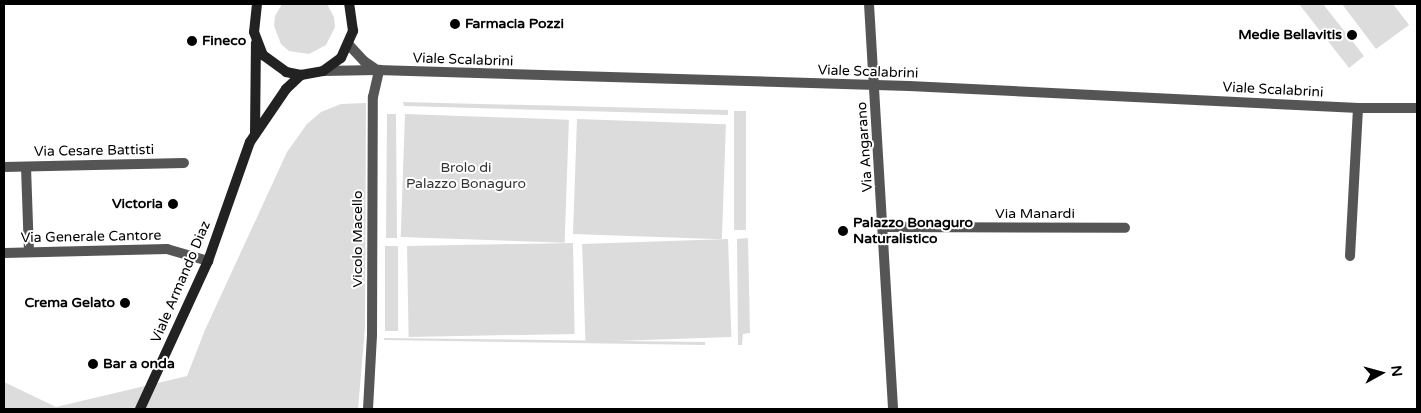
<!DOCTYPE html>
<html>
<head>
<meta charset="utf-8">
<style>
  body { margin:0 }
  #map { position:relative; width:1421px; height:413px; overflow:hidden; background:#fff; font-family:"Varela Round",sans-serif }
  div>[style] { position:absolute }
  .green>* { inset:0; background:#dcdcdc; transform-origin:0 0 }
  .minor>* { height:10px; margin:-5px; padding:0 5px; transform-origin:5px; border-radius:5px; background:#555 }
  .tertiary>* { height:10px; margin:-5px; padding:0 5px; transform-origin:5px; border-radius:5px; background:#555 }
  .secondary>* { height:10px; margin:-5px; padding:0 5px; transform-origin:5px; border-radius:5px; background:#222 }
  .dots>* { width:14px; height:14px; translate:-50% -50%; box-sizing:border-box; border:2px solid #fff; border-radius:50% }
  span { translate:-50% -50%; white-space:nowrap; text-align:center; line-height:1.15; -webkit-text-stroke:4px #fff; paint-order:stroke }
  .poi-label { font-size:14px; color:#000; font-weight:700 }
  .left { translate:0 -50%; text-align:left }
  .right { translate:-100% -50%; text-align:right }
  .street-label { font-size:14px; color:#000 }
  .park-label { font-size:14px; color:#333 }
  .frame { position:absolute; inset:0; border:5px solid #000; pointer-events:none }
  .north { position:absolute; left:1356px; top:348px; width:50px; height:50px; -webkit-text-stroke:4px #fff; paint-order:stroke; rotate:83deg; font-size:14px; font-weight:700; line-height:20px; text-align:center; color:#000 }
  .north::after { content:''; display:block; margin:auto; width:18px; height:22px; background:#000; clip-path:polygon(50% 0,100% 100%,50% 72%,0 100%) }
</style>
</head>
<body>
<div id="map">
  <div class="green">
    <div style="clip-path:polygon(282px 4px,327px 4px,334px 17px,335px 27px,326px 45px,309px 54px,289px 51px,281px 44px,274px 26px,275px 16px)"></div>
    <div style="clip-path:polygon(1299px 4px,1323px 4px,1364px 56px,1349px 68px)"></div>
    <div style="clip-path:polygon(1342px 4px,1393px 4px,1409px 25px,1376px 49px)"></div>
    <div style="clip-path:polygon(403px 102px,728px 110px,728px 115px,404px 106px)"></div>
    <div style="clip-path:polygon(366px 103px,365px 328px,358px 409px,4px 409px,4px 382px,56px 407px,187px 376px,205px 330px,287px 152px,307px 124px,321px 112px,341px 104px)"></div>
    <div style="left:734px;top:111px;width:12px;height:119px"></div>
    <div style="clip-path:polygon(387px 114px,396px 114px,397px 238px,386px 238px)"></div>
    <div style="left:405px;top:114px;width:164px;height:123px;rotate:2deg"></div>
    <div style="left:577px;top:119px;width:149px;height:115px;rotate:2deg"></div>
    <div style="clip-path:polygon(748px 238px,750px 333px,743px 334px,742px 345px,738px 345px,737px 239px)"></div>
    <div style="left:728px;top:239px;width:98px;height:146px;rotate:88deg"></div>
    <div style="left:573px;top:243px;width:91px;height:166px;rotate:89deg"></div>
    <div style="left:385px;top:246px;width:13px;height:85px"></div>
    <div style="clip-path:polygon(384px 338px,705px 342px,705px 345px,384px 340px)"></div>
  </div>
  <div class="minor">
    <div style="left:869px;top:4px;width:406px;rotate:86.6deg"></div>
    <div style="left:4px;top:167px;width:180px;rotate:-1.3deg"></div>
    <div style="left:26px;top:167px;width:85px;rotate:88deg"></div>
    <div style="left:884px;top:227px;width:241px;rotate:0.2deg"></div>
    <div style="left:4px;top:253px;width:163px;rotate:-1.4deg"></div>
    <div style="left:167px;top:249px;width:43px;rotate:16.3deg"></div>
    <div style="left:1350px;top:256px;width:148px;rotate:-86.9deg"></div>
    <div style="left:368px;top:409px;width:75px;rotate:-86.9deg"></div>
    <div style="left:372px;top:334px;width:237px;rotate:-89.8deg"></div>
    <div style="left:373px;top:97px;width:28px;rotate:-77deg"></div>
  </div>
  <div class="tertiary">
    <div style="left:349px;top:45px;width:22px;rotate:47deg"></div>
    <div style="left:364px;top:61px;width:16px;rotate:35deg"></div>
    <div style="left:323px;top:71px;width:54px;rotate:-1.1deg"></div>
    <div style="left:377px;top:70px;width:532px;rotate:1.72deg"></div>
    <div style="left:909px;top:86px;width:450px;rotate:2.8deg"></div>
    <div style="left:1358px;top:108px;width:59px"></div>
  </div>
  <div class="secondary">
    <div style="left:257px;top:4px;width:28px;rotate:96deg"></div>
    <div style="left:254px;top:32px;width:25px;rotate:69deg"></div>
    <div style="left:263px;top:55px;width:29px;rotate:36deg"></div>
    <div style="left:286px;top:72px;width:15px;rotate:11deg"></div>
    <div style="left:301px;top:75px;width:22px;rotate:-10deg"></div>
    <div style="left:323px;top:71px;width:22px;rotate:-36deg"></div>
    <div style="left:341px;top:58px;width:30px;rotate:-66deg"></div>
    <div style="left:353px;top:31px;width:27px;rotate:-98deg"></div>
    <div style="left:255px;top:134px;width:91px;rotate:-89.4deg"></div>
    <div style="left:140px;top:409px;width:163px;rotate:-65.3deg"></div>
    <div style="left:208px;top:261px;width:126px;rotate:-70.6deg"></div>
    <div style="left:250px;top:142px;width:64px;rotate:-55.8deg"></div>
    <div style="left:286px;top:89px;width:21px;rotate:-43deg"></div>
  </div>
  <div class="dots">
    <div style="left:455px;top:24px;background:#000"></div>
    <div style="left:1352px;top:35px;background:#000"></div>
    <div style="left:192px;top:41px;background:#000"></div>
    <div style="left:173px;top:204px;background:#000"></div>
    <div style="left:843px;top:231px;background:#000"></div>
    <div style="left:125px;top:303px;background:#000"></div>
    <div style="left:93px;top:364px;background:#000"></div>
  </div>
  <div class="poi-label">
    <span class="left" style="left:465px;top:24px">Farmacia Pozzi</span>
    <span class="right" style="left:1342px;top:35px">Medie Bellavitis</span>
    <span class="left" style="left:202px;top:41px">Fineco</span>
    <span class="right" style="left:163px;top:204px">Victoria</span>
    <span class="left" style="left:853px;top:231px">Palazzo Bonaguro<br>Naturalistico</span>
    <span class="right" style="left:115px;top:303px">Crema Gelato</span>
    <span class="left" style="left:103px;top:364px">Bar a onda</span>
  </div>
  <div class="street-label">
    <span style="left:463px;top:60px;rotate:2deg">Viale Scalabrini</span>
    <span style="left:868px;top:72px;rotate:2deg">Viale Scalabrini</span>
    <span style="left:1273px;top:90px;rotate:3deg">Viale Scalabrini</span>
    <span style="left:865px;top:147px;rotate:-94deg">Via Angarano</span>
    <span style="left:94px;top:151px;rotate:-1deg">Via Cesare Battisti</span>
    <span style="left:1035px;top:214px">Via Manardi</span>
    <span style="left:91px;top:237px;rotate:-1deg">Via Generale Cantore</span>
    <span style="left:358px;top:239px;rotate:-90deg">Vicolo Macello</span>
    <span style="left:181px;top:282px;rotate:-67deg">Viale Armando Diaz</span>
  </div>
  <div class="park-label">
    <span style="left:466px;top:176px">Brolo di<br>Palazzo Bonaguro</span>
  </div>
  <div class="frame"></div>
  <div class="north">N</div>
</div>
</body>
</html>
